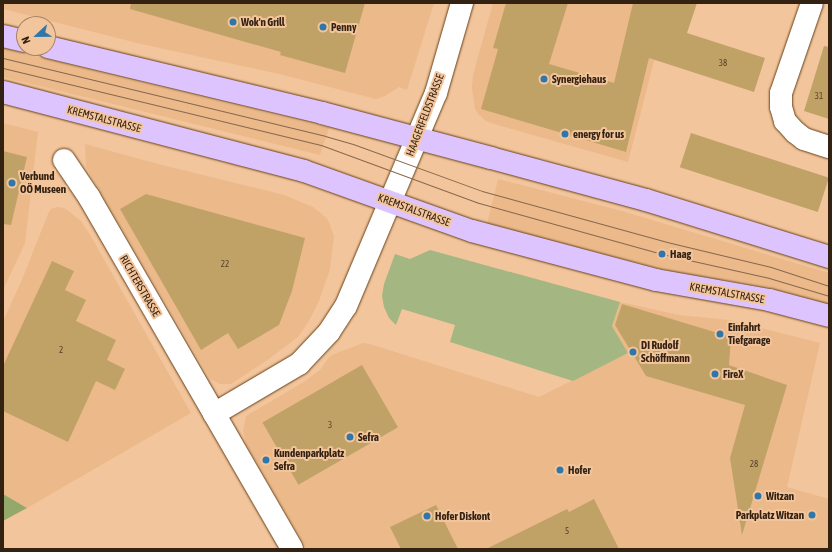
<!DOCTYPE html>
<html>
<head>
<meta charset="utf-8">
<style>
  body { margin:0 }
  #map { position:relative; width:832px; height:552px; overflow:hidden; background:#f3c59c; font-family:"Asap Condensed",sans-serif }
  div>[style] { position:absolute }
  .built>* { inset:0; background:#ecb98a }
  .green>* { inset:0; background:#a4b682 }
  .forest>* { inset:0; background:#94a86b }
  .building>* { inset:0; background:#c1a266; transform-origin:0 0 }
  .roads { filter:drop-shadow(0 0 1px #664018) drop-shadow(0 0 1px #664018) }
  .street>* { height:22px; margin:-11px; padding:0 11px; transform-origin:11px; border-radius:11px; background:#fff }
  .primary>* { height:22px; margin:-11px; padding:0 11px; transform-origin:11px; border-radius:11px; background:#ddc4fe }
  .tram>* { height:1px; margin:-0.5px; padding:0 0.5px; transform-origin:0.5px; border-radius:0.5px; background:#87694e }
  .dots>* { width:11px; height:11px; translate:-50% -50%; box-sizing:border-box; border:2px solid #f3c59c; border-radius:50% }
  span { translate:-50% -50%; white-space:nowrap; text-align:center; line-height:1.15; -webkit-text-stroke:4px #f3c59c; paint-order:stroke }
  .number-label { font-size:9px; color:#564227 }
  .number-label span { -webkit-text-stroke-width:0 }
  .poi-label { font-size:11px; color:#332212; font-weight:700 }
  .left { translate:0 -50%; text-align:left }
  .right { translate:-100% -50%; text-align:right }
  .street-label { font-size:11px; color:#332212 }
  .frame { position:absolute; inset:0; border:4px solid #332212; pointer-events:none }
  .north { position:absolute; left:16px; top:16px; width:40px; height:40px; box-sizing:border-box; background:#f3c59c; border:1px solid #a68465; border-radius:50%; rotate:248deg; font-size:11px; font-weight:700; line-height:16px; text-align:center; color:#332212 }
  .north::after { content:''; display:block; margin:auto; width:14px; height:18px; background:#2f77ab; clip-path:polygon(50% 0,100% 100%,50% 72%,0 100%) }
</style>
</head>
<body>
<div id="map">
  <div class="built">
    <div style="clip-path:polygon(3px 3px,434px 3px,407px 90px,399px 87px,385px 96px,376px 99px,275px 73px,141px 44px,3px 9px)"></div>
    <div style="clip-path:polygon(493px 3px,669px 3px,628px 162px,494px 124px,486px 121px,479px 115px,475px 109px,472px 88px,473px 75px)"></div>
    <div style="clip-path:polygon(3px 48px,113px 76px,329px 128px,320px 155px,3px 77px)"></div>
    <div style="clip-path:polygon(3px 123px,38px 132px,25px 243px,3px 290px)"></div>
    <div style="clip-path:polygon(85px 144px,158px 164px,284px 195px,313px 207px,322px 214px,328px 220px,334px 236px,330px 269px,319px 301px,309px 321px,298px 337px,266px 361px,231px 384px,220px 384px,210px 379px,86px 167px)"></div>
    <div style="clip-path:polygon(498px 179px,622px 211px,829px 273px,829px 304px,768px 287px,670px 271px,487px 224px)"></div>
    <div style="clip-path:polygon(57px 207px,64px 208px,71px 213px,80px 220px,89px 233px,191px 413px,27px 508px,3px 494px,3px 321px,21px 282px,48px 214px,51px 209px)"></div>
    <div style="clip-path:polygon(620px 302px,679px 315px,729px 320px,820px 343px,787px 487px,829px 499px,829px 549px,307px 549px,246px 444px,243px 431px,246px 416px,302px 383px,320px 370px,329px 357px,334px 354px,363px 343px,370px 344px,539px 397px,628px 353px,612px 326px)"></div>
  </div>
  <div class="green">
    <div style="clip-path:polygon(430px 250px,620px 302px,612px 326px,628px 353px,573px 381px,450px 342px,455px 325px,402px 309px,396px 325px,389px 318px,384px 307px,382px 296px,384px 284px,395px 254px,410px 259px)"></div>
  </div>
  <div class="forest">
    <div style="clip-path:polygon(3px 494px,27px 508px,3px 521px)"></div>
  </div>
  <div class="building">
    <div style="clip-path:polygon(131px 3px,365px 3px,345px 73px,280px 55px,281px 52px,130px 9px)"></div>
    <div style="clip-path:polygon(506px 3px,568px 3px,549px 64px,614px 83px,633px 3px,697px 3px,687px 33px,765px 58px,754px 92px,649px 58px,626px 152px,481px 109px,498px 49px,493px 48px)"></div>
    <div style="clip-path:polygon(824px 46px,829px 47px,829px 119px,804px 111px)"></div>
    <div style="left:691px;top:133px;width:145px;height:36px;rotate:18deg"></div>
    <div style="clip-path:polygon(3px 151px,27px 157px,11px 225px,3px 224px)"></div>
    <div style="clip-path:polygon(146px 194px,305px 238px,292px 291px,279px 325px,238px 349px,228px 333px,201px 350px,120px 209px)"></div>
    <div style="clip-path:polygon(52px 261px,74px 271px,65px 290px,86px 300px,76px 321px,116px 340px,107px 360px,125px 369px,115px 390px,96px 381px,68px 442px,3px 411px,3px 366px)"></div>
    <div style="clip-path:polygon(622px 304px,731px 337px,729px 365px,787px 385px,742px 535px,730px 458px,745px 405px,646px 376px,615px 325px)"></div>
    <div style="left:362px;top:365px;width:72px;height:115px;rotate:60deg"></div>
    <div style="clip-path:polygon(594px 499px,619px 549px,486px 549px,567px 509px,569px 512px)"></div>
    <div style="clip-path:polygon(436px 505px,458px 549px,401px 549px,390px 527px)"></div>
  </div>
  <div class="roads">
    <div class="street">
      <div style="left:812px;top:3px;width:95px;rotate:109deg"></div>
      <div style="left:781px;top:93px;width:14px;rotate:90deg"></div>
      <div style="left:781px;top:107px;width:15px;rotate:74deg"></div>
      <div style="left:785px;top:121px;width:15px;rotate:48deg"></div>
      <div style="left:795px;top:132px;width:11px;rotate:38deg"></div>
      <div style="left:804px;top:139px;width:26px;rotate:18deg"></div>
      <div style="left:64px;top:160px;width:45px;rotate:56deg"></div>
      <div style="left:89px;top:197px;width:406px;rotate:60deg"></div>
      <div style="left:214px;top:414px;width:99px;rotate:-30.5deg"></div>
      <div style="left:299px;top:364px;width:44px;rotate:-46.8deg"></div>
      <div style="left:329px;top:332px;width:31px;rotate:-57deg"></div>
      <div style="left:346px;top:306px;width:231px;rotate:-67.1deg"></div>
      <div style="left:436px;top:93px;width:94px;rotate:-73.9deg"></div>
    </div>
    <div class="primary">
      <div style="left:3px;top:36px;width:22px;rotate:13deg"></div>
      <div style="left:48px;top:47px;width:282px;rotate:13.5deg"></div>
      <div style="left:322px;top:113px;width:175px;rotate:14.9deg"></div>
      <div style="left:491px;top:158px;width:161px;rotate:15.2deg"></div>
      <div style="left:646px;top:200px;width:192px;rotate:17.3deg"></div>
      <div style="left:3px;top:92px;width:311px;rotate:14.7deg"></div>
      <div style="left:304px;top:171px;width:178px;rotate:19.7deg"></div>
      <div style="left:472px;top:231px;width:190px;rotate:14.9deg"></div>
      <div style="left:656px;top:280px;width:115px;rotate:10deg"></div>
      <div style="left:769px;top:300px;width:62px;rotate:14.9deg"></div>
    </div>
  </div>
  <div class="tram">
    <div style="left:3px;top:58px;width:331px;rotate:13.6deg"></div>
    <div style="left:325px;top:136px;width:29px;rotate:16deg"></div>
    <div style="left:353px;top:144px;width:137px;rotate:20deg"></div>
    <div style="left:482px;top:191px;width:192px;rotate:15.4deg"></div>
    <div style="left:667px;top:242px;width:107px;rotate:13.5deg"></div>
    <div style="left:771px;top:267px;width:61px;rotate:18.1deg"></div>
    <div style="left:3px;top:68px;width:327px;rotate:13.6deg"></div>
    <div style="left:321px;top:145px;width:168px;rotate:20.2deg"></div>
    <div style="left:479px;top:203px;width:190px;rotate:15.6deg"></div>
    <div style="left:662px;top:254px;width:110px;rotate:12.6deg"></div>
    <div style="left:769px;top:278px;width:63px;rotate:16.7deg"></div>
  </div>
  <div class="dots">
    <div style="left:233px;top:22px;background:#2f77ab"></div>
    <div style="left:323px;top:27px;background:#2f77ab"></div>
    <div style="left:544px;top:79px;background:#2f77ab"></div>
    <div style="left:565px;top:134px;background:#2f77ab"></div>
    <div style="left:12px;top:183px;background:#2f77ab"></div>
    <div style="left:662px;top:254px;background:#2f77ab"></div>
    <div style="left:720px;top:334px;background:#2f77ab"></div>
    <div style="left:633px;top:352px;background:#2f77ab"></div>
    <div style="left:715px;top:374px;background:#2f77ab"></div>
    <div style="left:350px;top:437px;background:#2f77ab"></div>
    <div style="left:266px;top:460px;background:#2f77ab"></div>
    <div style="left:560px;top:470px;background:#2f77ab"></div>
    <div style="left:758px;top:496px;background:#2f77ab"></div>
    <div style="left:812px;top:515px;background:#2f77ab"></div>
    <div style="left:427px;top:516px;background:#2f77ab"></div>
  </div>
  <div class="number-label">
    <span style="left:723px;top:63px">38</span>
    <span style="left:819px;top:96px">31</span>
    <span style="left:225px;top:264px">22</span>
    <span style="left:61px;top:350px">2</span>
    <span style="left:330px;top:425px">3</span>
    <span style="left:754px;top:464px">28</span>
    <span style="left:567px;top:531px">5</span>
  </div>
  <div class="poi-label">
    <span class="left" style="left:241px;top:22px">Wok'n Grill</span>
    <span class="left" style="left:331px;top:27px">Penny</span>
    <span class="left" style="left:552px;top:79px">Synergiehaus</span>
    <span class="left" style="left:573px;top:134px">energy for us</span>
    <span class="left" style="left:20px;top:183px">Verbund<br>OÖ Museen</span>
    <span class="left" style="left:670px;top:254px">Haag</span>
    <span class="left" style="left:728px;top:334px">Einfahrt<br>Tiefgarage</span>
    <span class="left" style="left:641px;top:352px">DI Rudolf<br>Schöffmann</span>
    <span class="left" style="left:723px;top:374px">FireX</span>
    <span class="left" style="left:358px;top:437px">Sefra</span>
    <span class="left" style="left:274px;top:460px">Kundenparkplatz<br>Sefra</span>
    <span class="left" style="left:568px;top:470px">Hofer</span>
    <span class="left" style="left:766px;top:496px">Witzan</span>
    <span class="right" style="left:804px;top:515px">Parkplatz Witzan</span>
    <span class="left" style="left:435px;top:516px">Hofer Diskont</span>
  </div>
  <div class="street-label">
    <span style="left:425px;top:115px;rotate:-69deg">HAAGERFELDSTRASSE</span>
    <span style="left:104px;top:119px;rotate:15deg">KREMSTALSTRASSE</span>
    <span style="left:414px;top:210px;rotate:20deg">KREMSTALSTRASSE</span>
    <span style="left:140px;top:286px;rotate:60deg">RICHTERSTRASSE</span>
    <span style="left:727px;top:293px;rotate:10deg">KREMSTALSTRASSE</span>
  </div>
  <div class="frame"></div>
  <div class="north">N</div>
</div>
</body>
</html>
